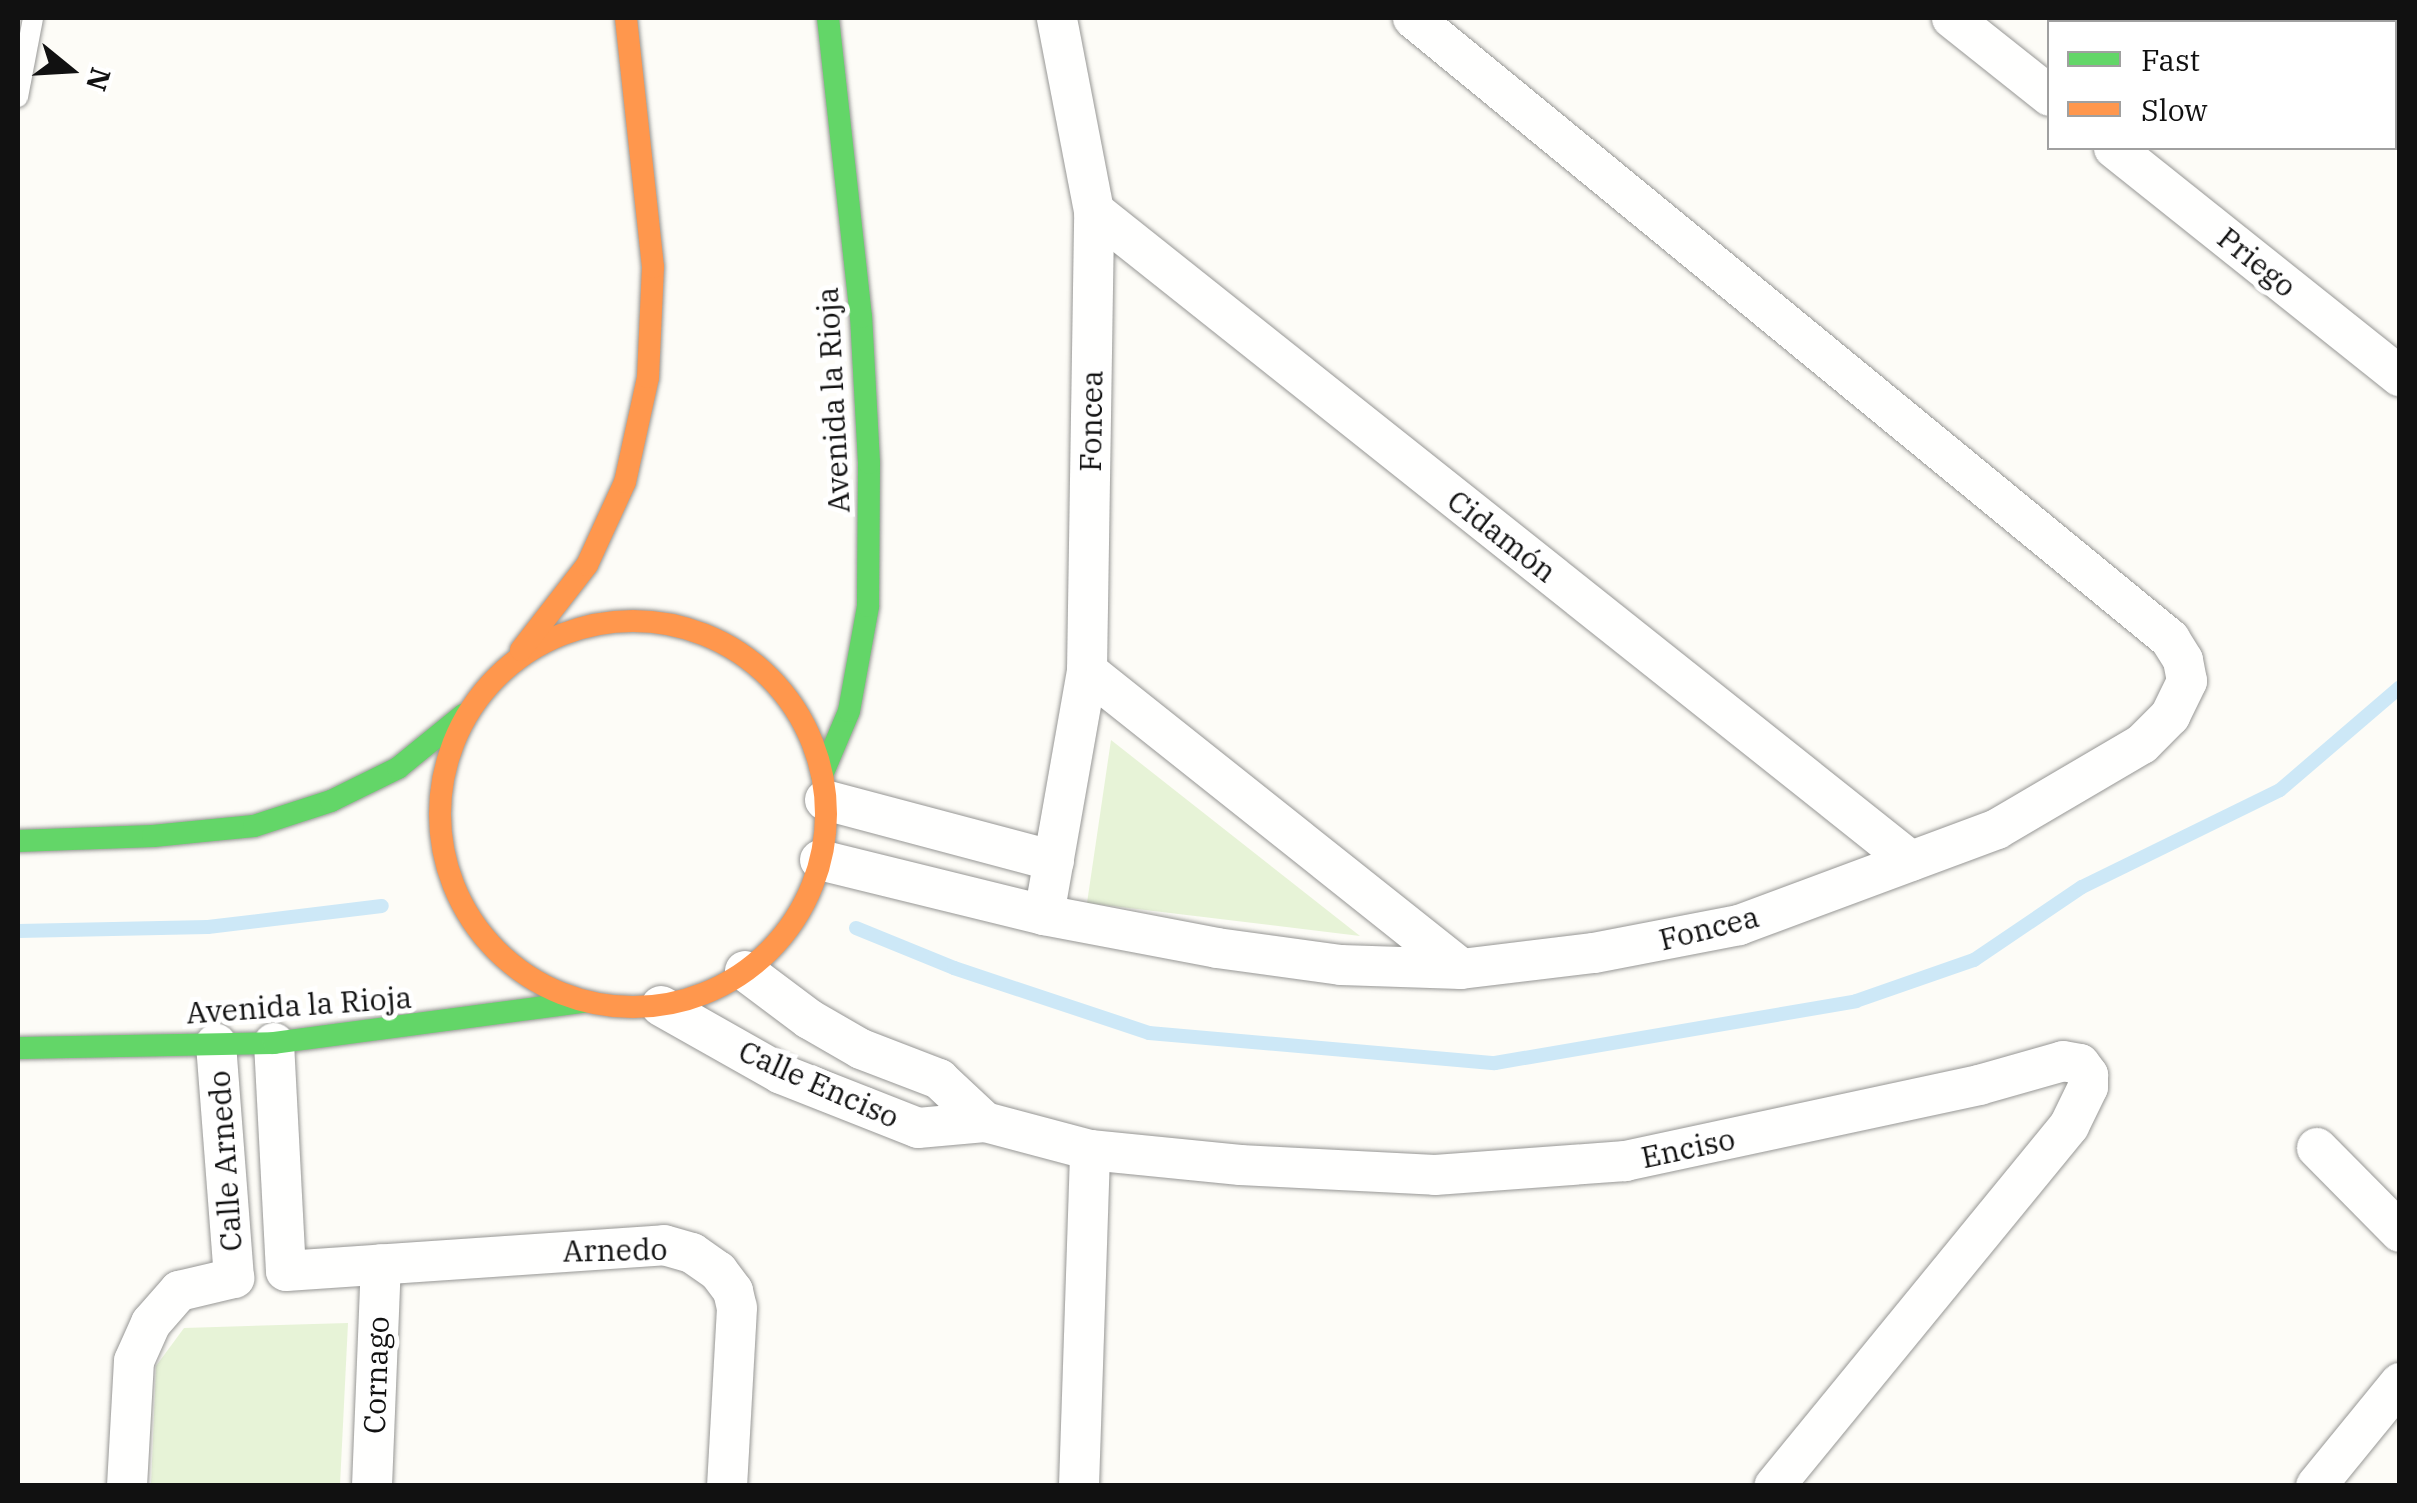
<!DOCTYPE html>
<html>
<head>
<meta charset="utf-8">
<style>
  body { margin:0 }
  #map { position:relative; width:2417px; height:1503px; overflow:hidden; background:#fdfcf7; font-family:"IBM Plex Serif",serif }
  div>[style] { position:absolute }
  .green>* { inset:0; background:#e7f3d7 }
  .stream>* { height:14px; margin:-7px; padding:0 7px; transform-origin:7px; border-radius:7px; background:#cde8f7 }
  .roads { filter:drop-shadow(0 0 2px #979795) drop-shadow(0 0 2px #979795) }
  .lane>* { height:20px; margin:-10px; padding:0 10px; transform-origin:10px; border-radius:10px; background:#fffffe }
  .street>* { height:40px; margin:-20px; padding:0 20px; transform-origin:20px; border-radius:20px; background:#fffffe }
  .fast>* { height:22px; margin:-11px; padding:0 11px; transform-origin:11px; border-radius:11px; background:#63d668 }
  .slow>* { height:22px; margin:-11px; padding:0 11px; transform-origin:11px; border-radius:11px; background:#ff974d }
  .slow>.ring { margin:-11px; padding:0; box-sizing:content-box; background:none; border:22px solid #ff974d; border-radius:50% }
  span { translate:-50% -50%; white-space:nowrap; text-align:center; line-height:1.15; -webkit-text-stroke:10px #fff; paint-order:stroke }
  .street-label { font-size:30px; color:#111 }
  .frame { position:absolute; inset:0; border:20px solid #111; pointer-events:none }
  .legend { position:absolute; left:2047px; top:20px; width:350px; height:130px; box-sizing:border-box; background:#fff; border:2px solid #a0a0a0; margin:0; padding:12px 18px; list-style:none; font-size:30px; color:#111 }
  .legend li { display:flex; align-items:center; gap:20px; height:50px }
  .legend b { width:50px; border:2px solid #a0a0a0 }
  .north { position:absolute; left:20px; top:20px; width:100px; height:100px; -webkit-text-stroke:8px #fff; paint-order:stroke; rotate:108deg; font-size:28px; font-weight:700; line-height:40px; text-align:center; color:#111 }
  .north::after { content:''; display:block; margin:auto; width:35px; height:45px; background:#111; clip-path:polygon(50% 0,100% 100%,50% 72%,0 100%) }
</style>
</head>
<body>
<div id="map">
  <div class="green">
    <div style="clip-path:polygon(1111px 740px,1360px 936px,1087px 903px)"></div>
    <div style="clip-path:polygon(348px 1323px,340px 1485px,151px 1485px,156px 1366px,184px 1328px)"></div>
  </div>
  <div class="stream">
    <div style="left:856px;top:928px;width:106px;rotate:22.2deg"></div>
    <div style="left:954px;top:968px;width:206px;rotate:18.4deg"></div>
    <div style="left:1149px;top:1033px;width:347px;rotate:5deg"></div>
    <div style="left:1495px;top:1063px;width:366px;rotate:-9.7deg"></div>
    <div style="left:1856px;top:1001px;width:125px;rotate:-19.2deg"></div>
    <div style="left:1974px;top:960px;width:130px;rotate:-34.1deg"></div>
    <div style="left:2082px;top:887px;width:220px;rotate:-26.1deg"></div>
    <div style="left:2280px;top:790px;width:158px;rotate:-40.6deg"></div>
    <div style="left:18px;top:931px;width:190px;rotate:-1.2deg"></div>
    <div style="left:208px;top:927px;width:175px;rotate:-6.9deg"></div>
  </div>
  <div class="roads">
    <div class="lane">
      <div style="left:18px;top:97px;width:80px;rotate:-79.2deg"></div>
    </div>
    <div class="street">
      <div style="left:1952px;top:18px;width:125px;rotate:38.5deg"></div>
      <div style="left:2114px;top:148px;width:366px;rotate:38.6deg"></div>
      <div style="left:1094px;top:211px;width:1044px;rotate:38.51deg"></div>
      <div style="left:1087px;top:671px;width:478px;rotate:38.5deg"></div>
      <div style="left:825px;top:800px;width:237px;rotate:14.9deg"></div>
      <div style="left:820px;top:860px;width:231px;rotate:13.8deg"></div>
      <div style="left:1044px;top:915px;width:176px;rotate:10.8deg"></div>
      <div style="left:1217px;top:948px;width:125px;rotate:7.8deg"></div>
      <div style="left:1341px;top:965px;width:120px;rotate:1.9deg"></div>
      <div style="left:1461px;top:969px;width:134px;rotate:-6.9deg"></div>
      <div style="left:1594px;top:953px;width:148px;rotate:-10.9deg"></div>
      <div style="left:1739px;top:925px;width:275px;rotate:-20.4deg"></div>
      <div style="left:1997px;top:829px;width:168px;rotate:-30.4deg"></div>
      <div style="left:2142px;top:744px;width:40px;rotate:-45deg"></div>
      <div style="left:2170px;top:716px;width:39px;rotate:-64deg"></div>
      <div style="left:2187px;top:681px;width:21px;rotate:-101deg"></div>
      <div style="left:2183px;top:660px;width:25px;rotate:-122deg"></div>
      <div style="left:2170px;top:639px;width:979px;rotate:-140.64deg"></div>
      <div style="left:1044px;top:915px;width:248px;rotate:-80deg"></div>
      <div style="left:1087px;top:671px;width:460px;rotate:-89.1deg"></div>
      <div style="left:1094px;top:211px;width:197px;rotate:-100.9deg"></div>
      <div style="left:745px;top:971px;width:80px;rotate:36.9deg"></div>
      <div style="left:809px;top:1019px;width:60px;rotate:30deg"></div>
      <div style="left:861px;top:1049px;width:84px;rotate:21deg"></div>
      <div style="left:939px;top:1079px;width:63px;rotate:43.1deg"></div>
      <div style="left:661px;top:1006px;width:138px;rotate:29.5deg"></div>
      <div style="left:781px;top:1074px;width:147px;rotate:21.5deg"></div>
      <div style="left:918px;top:1128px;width:67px;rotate:-5.1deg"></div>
      <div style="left:985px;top:1122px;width:109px;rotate:14.9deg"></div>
      <div style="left:1090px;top:1150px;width:151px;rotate:5.7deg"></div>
      <div style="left:1240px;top:1165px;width:195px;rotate:2.9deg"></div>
      <div style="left:1435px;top:1175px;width:191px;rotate:-4.2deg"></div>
      <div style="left:1625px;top:1161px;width:362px;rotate:-12.1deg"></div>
      <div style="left:1979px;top:1085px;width:87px;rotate:-15.9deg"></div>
      <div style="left:2063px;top:1061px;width:17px;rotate:10deg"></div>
      <div style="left:2080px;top:1064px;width:14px;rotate:54deg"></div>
      <div style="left:2088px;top:1075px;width:12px;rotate:90deg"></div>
      <div style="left:2088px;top:1087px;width:43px;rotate:116deg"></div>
      <div style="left:2069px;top:1126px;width:465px;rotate:129.3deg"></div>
      <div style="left:274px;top:1043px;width:228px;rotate:87deg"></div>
      <div style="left:286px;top:1271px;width:379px;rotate:-3.9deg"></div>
      <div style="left:664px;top:1245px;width:29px;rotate:16deg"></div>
      <div style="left:692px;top:1253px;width:32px;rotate:35deg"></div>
      <div style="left:718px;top:1271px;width:25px;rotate:53deg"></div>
      <div style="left:733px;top:1291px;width:17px;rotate:77deg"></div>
      <div style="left:737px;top:1308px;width:178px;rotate:93.2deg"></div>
      <div style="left:2317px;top:1148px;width:118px;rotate:45.3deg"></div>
      <div style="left:127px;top:1486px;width:125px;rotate:-86.8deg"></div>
      <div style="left:134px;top:1361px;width:42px;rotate:-65.9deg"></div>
      <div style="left:151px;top:1323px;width:43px;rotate:-48.8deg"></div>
      <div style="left:179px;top:1291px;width:57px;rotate:-13.3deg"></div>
      <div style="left:234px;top:1278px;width:235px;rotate:-94.4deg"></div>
      <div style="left:372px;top:1486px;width:222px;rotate:-87.7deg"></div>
      <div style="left:1079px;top:1486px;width:336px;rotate:-88.1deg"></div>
      <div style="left:2316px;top:1486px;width:133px;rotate:-50.8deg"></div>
    </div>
    <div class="fast">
      <div style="left:822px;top:775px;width:69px;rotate:-67.1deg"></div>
      <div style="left:849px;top:711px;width:107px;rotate:-79.7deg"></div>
      <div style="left:868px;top:606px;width:143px;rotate:-89.6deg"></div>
      <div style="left:869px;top:463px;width:146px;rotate:-93.1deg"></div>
      <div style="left:861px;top:317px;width:301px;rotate:-96.3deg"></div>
      <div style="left:18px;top:841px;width:135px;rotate:-2.1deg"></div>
      <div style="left:153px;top:836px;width:101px;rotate:-5.7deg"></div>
      <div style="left:254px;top:826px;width:81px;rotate:-18deg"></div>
      <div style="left:331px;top:801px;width:75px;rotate:-26.2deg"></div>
      <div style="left:398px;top:768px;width:84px;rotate:-39.2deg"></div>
      <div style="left:18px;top:1048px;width:256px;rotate:-1.1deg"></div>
      <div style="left:274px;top:1043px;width:312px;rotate:-7.6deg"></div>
    </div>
    <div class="slow">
      <div class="ring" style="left:440px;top:621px;width:364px;height:364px"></div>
      <div style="left:521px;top:650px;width:108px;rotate:-52.2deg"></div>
      <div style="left:587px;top:565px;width:91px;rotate:-65.4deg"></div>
      <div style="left:625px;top:482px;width:107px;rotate:-77.6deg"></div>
      <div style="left:648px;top:377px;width:110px;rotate:-87.4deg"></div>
      <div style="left:653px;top:267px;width:250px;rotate:-96.2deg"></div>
    </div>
  </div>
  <div class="street-label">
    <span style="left:2257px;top:262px;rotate:39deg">Priego</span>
    <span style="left:833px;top:400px;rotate:-93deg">Avenida la Rioja</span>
    <span style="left:1091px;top:421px;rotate:-89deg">Foncea</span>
    <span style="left:1502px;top:536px;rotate:38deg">Cidamón</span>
    <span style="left:1709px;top:928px;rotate:-14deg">Foncea</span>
    <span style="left:299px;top:1005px;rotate:-4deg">Avenida la Rioja</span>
    <span style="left:819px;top:1084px;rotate:24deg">Calle Enciso</span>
    <span style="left:1688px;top:1148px;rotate:-12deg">Enciso</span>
    <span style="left:225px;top:1161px;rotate:-94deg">Calle Arnedo</span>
    <span style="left:615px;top:1250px;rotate:-1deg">Arnedo</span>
    <span style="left:376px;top:1375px;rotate:-88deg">Cornago</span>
  </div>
  <div class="frame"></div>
  <ul class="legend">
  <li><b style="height:12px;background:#63d668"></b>Fast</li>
  <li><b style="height:12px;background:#ff974d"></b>Slow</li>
  </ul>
  <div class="north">N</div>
</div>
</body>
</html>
